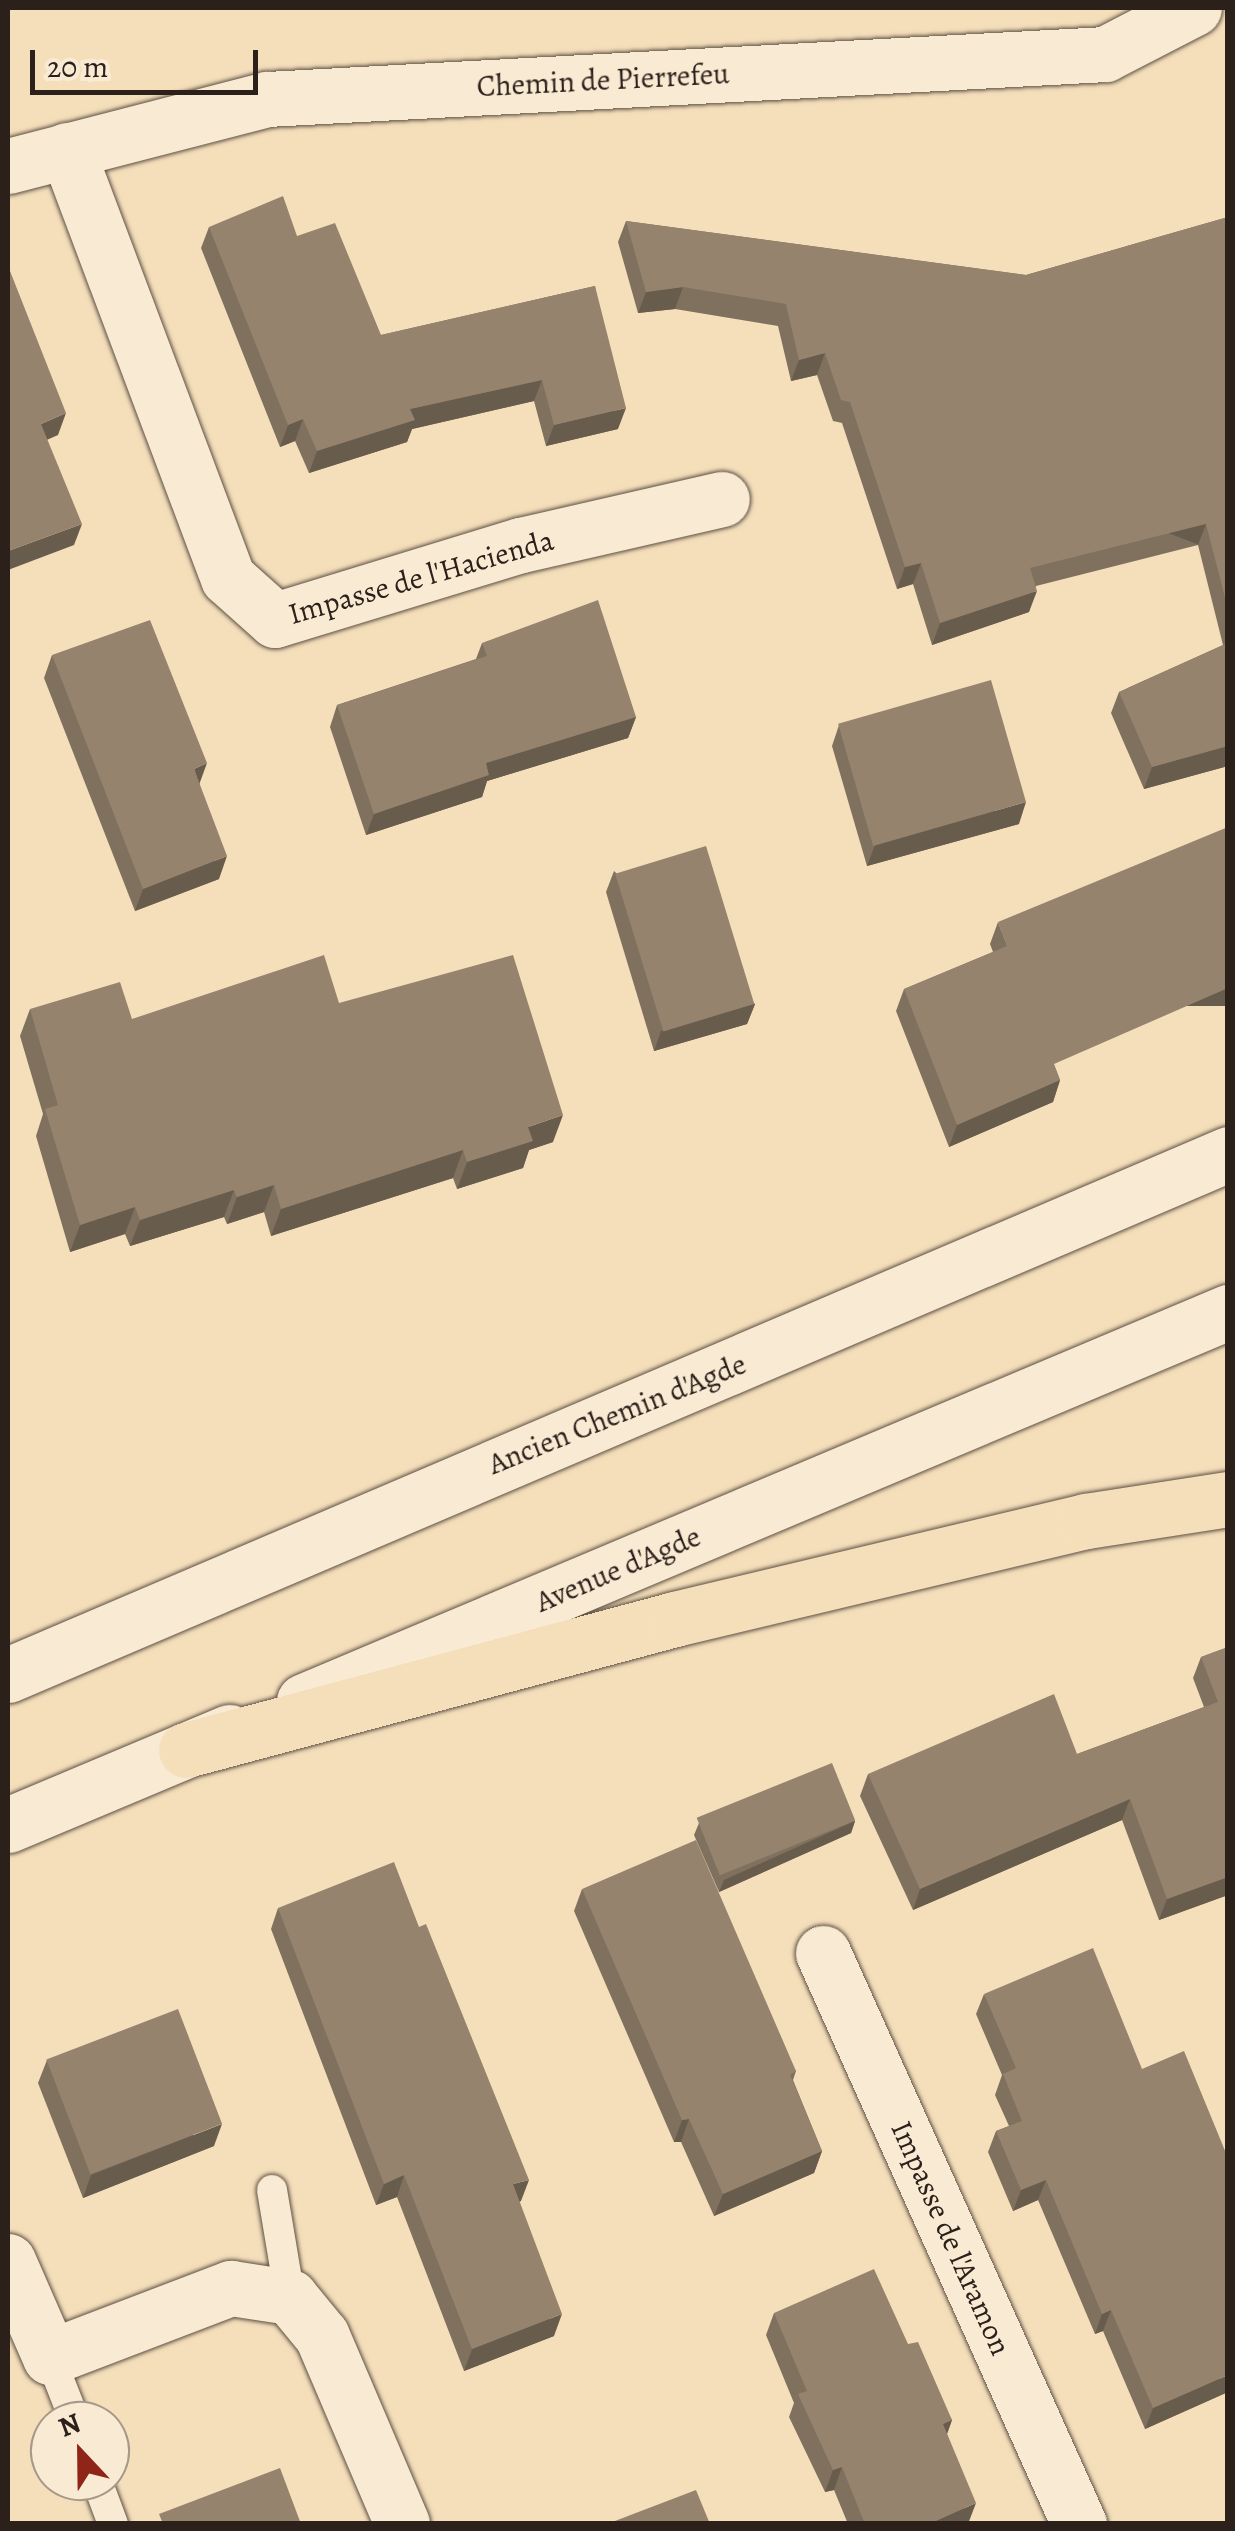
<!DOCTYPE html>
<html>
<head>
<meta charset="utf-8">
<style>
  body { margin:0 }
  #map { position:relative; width:1235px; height:2531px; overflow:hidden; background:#f5dfbb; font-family:Alegreya,serif }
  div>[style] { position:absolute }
  .roads { filter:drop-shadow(0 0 2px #5e5043) drop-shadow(0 0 2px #5e5043) }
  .service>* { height:30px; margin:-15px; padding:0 15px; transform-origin:15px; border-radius:15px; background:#f8ead3 }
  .minor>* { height:55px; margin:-27.5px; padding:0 27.5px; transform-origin:27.5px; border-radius:27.5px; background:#f8ead3 }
  .secondary>* { height:55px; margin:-27.5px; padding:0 27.5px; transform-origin:27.5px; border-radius:27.5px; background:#f8ead3 }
  .trunk>* { height:55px; margin:-27.5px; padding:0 27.5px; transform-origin:27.5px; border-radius:27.5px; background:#f5dfbb }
  .wall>* { inset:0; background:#80715f }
  .shaded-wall>* { inset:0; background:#685c4d; transform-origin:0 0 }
  .building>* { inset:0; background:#95836e; transform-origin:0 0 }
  span { translate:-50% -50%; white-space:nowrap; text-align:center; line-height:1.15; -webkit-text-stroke:8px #f8ead3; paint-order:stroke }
  .street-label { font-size:30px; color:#2c201b }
  .frame { position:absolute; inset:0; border:10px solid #2c201b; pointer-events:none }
  .north { position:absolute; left:30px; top:2401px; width:100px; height:100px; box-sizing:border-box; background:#f8ead3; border:2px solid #a69989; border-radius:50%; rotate:338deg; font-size:28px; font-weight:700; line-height:40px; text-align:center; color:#2c201b }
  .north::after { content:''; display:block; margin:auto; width:35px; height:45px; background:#8f2418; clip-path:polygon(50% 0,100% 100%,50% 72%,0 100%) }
  .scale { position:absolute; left:30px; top:50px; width:228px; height:45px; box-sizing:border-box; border:5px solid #2c201b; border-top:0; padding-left:12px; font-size:30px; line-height:35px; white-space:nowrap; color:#2c201b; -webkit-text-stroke:8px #f8ead3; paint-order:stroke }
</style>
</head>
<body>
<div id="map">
  <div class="roads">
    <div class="service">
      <div style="left:272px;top:2190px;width:109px;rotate:80.5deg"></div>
      <div style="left:50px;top:2357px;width:69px;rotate:68.7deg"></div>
      <div style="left:97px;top:2481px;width:46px;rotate:69.6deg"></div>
    </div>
    <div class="minor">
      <div style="left:67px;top:150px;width:457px;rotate:69.4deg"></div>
      <div style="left:228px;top:578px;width:63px;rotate:41.8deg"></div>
      <div style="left:275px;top:620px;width:257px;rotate:-17deg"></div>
      <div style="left:521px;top:545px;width:206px;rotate:-12.9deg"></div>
      <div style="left:8px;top:166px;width:268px;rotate:-14.5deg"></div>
      <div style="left:267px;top:99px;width:839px;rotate:-3.07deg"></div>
      <div style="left:1105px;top:54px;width:100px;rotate:-27.3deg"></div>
      <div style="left:8px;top:1675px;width:1327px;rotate:-23.12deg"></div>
      <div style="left:823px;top:1953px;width:626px;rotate:65.85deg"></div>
      <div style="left:8px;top:2261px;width:105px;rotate:66.4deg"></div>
      <div style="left:50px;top:2357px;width:194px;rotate:-20.9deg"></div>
      <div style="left:231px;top:2288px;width:60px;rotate:8.7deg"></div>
      <div style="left:290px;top:2297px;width:50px;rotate:50.6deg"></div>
      <div style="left:322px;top:2336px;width:204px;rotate:66.9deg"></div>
    </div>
    <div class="secondary">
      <div style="left:304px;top:1701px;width:1003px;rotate:-22.83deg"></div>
      <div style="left:8px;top:1825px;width:240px;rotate:-22.8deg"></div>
    </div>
    <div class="trunk">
      <div style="left:186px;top:1750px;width:506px;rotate:-15deg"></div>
      <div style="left:675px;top:1619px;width:423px;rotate:-13.4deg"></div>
      <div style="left:1086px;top:1521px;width:144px;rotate:-8.8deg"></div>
    </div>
  </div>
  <div class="wall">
    <div style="clip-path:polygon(1228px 217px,1228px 766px,1144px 789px,1111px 713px,1119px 692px,1223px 645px,1198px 545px,1036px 586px,1029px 612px,932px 645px,913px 584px,897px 589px,842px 423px,833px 421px,817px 375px,791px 381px,778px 326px,675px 309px,638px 313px,618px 242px,626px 221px,1026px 275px)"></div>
    <div style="clip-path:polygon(209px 227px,297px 236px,381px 335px,595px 286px,618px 429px,546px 446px,534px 401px,412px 429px,407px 442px,309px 473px,295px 441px,280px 447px,201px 248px)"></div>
    <div style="clip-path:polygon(482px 643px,636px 717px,628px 738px,487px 781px,482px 797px,366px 835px,330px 727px,337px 705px,476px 659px)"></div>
    <div style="clip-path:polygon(52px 655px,199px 784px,219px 879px,135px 911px,44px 678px)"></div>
    <div style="clip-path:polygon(839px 725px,1019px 824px,867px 866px,832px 746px)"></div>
    <div style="clip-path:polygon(614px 871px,755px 1004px,747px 1024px,654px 1051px,606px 892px)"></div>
    <div style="clip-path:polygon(998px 922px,1060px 1080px,1053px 1102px,949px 1147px,896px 1011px,904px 989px,993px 952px,990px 944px)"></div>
    <div style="clip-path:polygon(339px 1003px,553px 1142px,529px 1150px,523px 1168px,457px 1189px,453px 1178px,271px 1236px,264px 1212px,227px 1224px,224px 1217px,130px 1246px,125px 1234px,70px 1252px,36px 1136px,43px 1114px,20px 1036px,30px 1009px,132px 1019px)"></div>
    <div style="clip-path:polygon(1228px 1647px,1228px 1895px,1159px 1920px,1122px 1820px,913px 1910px,860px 1796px,868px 1774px,1077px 1754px,1204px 1707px,1193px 1678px,1201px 1657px)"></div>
    <div style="clip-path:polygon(855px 1821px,851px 1833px,719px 1892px,694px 1835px,699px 1823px)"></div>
    <div style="clip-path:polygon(582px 1889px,796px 2071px,793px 2080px,822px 2151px,814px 2173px,714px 2216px,681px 2142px,674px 2142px,574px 1911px)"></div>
    <div style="clip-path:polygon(278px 1908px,419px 1927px,521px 2201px,519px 2202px,554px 2336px,464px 2371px,397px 2197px,376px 2205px,271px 1929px)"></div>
    <div style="clip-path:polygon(984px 1994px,1228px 2392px,1145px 2429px,1103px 2331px,1095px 2334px,1038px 2200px,1013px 2211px,988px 2152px,996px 2131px,1009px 2126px,995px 2095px,1002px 2075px,976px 2014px)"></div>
    <div style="clip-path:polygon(47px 2060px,214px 2146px,83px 2198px,38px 2083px)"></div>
    <div style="clip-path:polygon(774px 2313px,908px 2344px,952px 2420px,947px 2434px,968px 2524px,848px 2524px,834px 2490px,825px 2492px,789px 2417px,794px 2403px,766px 2335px)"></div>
  </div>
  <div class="shaded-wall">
    <div style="clip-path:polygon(683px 287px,675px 309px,638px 313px,646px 292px)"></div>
    <div style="clip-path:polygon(825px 353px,817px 375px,791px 381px,799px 360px)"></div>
    <div style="clip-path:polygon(542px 380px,534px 401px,412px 429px,407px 442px,309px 473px,317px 451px,410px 409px)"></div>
    <div style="clip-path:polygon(626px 408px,618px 429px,546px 446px,554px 425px)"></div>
    <div style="clip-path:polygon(66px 413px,58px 435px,33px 446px,41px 424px)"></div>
    <div style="clip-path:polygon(303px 419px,295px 441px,280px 447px,288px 425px)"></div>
    <div style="clip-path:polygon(82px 524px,74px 545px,8px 570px,8px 551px)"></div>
    <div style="left:1206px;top:524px;width:22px;height:181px;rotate:111deg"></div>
    <div style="clip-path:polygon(921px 563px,913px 584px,897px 589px,905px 567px)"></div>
    <div style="clip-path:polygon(1037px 591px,1029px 612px,932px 645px,940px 623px)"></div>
    <div style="clip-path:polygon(636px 717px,628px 738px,487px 781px,482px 797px,366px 835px,374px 814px,486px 763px)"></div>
    <div style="clip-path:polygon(1228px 746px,1228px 766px,1144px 789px,1152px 767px)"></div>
    <div style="clip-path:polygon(207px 763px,199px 785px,194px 769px)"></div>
    <div style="clip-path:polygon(1026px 802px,1019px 824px,867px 866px,875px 845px)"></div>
    <div style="clip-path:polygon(227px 856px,219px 879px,135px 911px,143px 889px)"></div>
    <div style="left:1228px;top:988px;width:18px;height:190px;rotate:90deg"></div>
    <div style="clip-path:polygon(755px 1004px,747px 1024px,654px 1051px,661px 1031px)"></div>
    <div style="clip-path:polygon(1060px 1080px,1053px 1102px,949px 1147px,957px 1125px)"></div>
    <div style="clip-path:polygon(563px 1115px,553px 1142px,529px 1150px,523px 1168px,457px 1189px,467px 1162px,528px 1127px)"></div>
    <div style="clip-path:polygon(463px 1150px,453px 1178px,271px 1236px,281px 1209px)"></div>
    <div style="clip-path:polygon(274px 1185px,264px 1212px,227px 1224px,237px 1197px)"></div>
    <div style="clip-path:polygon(234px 1190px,224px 1217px,130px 1246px,140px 1220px)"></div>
    <div style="clip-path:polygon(135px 1207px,125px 1234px,70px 1252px,80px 1225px)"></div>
    <div style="clip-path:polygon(1130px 1799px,1122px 1820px,913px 1910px,920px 1889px)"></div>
    <div style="clip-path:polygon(855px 1821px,851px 1833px,719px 1892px,724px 1880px)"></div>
    <div style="clip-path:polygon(1228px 1877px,1228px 1895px,1159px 1920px,1167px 1899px)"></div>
    <div style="clip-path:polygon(689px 2119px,681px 2142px,674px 2142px,682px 2120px)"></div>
    <div style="clip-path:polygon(222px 2124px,214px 2146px,83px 2198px,91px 2175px)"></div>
    <div style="clip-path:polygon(822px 2151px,814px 2173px,714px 2216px,723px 2194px)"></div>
    <div style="clip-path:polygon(404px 2175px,397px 2197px,376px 2205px,384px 2184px)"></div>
    <div style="clip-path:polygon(529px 2180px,521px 2201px,505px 2206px,513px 2184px)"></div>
    <div style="clip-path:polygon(1046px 2180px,1038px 2200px,1013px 2211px,1021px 2190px)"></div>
    <div style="clip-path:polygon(1111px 2310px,1103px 2331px,1095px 2334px,1102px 2314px)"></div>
    <div style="clip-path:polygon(562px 2314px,554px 2336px,464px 2371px,472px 2349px)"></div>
    <div style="clip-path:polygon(1228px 2375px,1228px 2392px,1145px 2429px,1153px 2408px)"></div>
    <div style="clip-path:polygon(952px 2420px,944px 2442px,943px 2424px)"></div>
    <div style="clip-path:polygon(842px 2467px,834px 2490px,825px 2492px,833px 2470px)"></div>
    <div style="clip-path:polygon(976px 2503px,968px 2524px,929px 2524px)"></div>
  </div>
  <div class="building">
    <div style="clip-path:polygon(283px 196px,297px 236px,335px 223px,381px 335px,595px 286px,626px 408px,554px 425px,542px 380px,410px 409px,415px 420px,317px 451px,303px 419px,288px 425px,209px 227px)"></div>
    <div style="clip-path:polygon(1228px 217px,1228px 609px,1206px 524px,1030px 568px,1037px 591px,940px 623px,921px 563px,905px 567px,850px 402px,841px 400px,825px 353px,799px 360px,786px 304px,683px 287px,646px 292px,626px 221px,1026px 275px)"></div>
    <div style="clip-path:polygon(10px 271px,66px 413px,41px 424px,82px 524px,8px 551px,8px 272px)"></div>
    <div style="clip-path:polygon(598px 600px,636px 717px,486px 763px,489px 775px,374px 814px,337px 705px,487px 656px,482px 643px)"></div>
    <div style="clip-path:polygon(150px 620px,207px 763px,194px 769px,227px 856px,143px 889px,52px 655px)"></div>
    <div style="clip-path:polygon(1228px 643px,1228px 746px,1152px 767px,1119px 692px)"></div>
    <div style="left:991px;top:680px;width:127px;height:159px;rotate:74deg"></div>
    <div style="clip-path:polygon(1228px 827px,1228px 988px,1054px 1064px,1060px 1080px,957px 1125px,904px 989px,1007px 946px,998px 922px)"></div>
    <div style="left:706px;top:846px;width:165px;height:95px;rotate:73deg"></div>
    <div style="clip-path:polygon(324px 955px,339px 1003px,513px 955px,563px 1115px,528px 1127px,533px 1141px,467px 1162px,463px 1150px,281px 1209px,274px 1185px,237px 1197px,234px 1190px,140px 1220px,135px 1207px,80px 1225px,45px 1109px,58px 1105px,30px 1009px,120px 982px,132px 1019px)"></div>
    <div style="clip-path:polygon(1228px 1647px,1228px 1877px,1167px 1899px,1130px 1799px,920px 1889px,868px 1774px,1054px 1694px,1077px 1754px,1218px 1702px,1201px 1657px)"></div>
    <div style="left:832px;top:1763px;width:62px;height:146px;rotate:68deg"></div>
    <div style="clip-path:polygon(696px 1840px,796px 2071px,790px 2075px,822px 2151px,723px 2194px,689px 2119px,682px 2120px,582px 1889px)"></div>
    <div style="clip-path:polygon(394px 1862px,419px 1927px,426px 1924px,529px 2180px,513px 2184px,562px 2314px,472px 2349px,404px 2175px,384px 2184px,278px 1908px)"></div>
    <div style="clip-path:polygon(1093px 1948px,1142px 2069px,1184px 2051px,1228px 2158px,1228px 2375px,1153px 2408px,1111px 2310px,1102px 2314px,1046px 2180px,1021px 2190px,996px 2131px,1022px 2121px,1003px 2074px,1016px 2068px,984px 1994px)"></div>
    <div style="left:178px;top:2009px;width:123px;height:141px;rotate:69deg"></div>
    <div style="clip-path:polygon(874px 2269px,908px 2344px,918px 2342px,952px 2420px,943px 2424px,976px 2503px,929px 2524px,865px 2524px,842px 2467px,833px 2470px,798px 2394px,807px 2391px,774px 2313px)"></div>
    <div style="clip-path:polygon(280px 2468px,301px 2524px,163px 2524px,159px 2514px)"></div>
    <div style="clip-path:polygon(696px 2490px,710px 2524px,607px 2524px)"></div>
  </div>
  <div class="street-label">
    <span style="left:603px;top:80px;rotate:-3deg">Chemin de Pierrefeu</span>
    <span style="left:421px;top:577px;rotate:-16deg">Impasse de l'Hacienda</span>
    <span style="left:617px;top:1414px;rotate:-22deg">Ancien Chemin d'Agde</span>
    <span style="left:618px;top:1569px;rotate:-23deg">Avenue d'Agde</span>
    <span style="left:951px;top:2238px;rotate:66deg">Impasse de l'Aramon</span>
  </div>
  <div class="frame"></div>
  <div class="north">N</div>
  <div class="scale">20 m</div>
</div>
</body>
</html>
